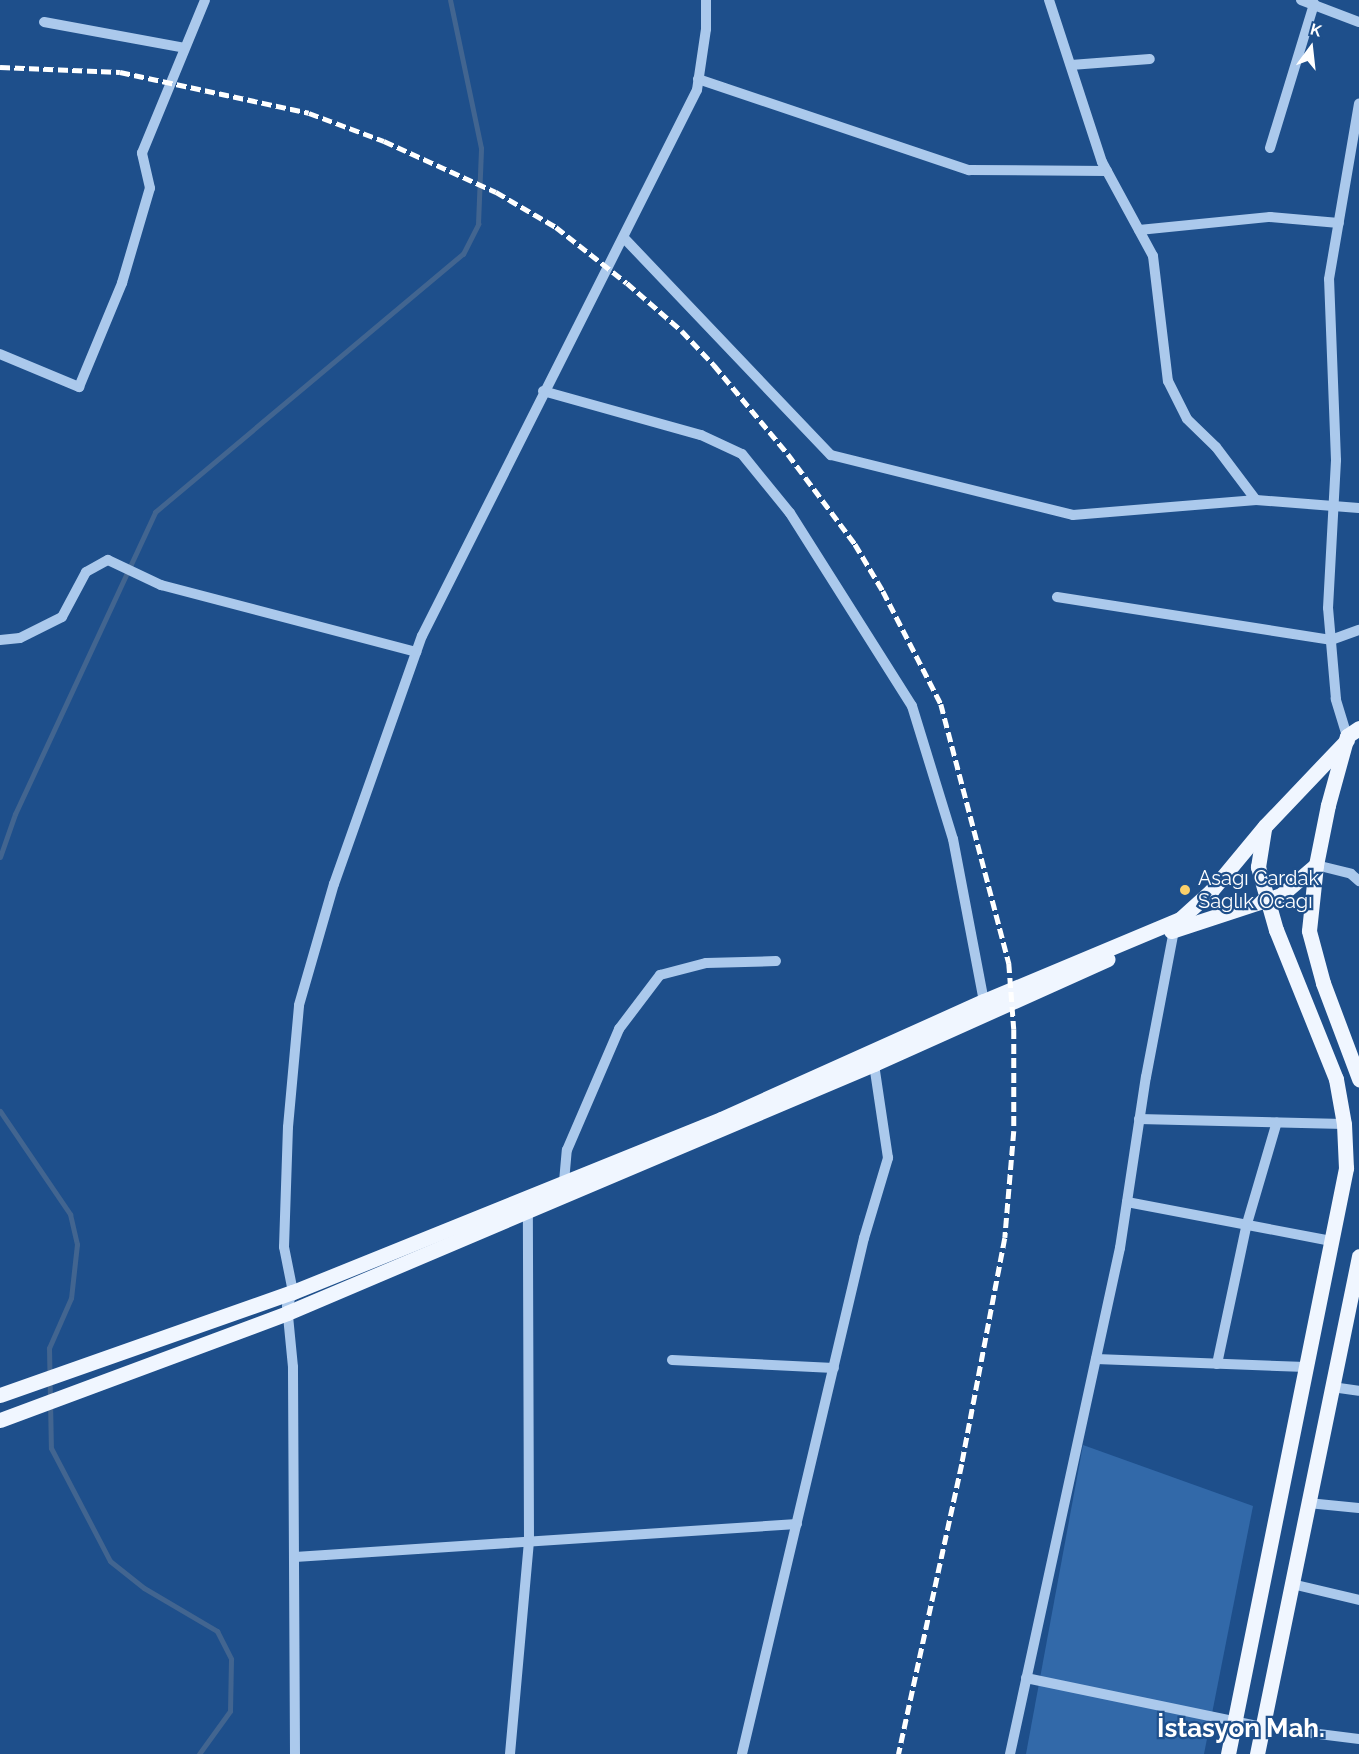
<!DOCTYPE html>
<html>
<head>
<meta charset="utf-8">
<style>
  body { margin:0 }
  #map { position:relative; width:1359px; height:1754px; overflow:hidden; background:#1e4f8b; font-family:Raleway,sans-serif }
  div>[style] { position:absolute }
  .green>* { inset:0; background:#3269a9 }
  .stream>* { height:5px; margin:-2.5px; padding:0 2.5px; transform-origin:2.5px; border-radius:2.5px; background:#426590 }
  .minor>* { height:10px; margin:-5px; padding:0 5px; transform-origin:5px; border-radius:5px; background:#abc9ec }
  .major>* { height:15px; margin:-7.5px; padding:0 7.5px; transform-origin:7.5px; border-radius:7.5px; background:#f0f6ff }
  .rail>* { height:4.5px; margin-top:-2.25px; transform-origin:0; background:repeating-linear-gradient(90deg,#fff 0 10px,transparent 0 14.5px) }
  .dots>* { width:16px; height:16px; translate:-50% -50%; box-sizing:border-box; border:3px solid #1e4f8b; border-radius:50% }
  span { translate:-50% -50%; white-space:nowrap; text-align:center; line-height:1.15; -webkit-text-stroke:4.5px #1e4f8b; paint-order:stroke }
  .poi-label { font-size:20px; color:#fff }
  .left { translate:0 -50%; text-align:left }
  .district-label { font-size:26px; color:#fff; font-weight:700 }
  .north { position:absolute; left:1281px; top:18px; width:60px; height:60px; -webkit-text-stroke:4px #1e4f8b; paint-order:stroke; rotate:15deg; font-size:16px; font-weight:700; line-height:24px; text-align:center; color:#fff }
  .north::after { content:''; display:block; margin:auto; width:21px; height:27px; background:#fff; clip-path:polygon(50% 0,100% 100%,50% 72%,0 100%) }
</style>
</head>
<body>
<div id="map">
  <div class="green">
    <div style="clip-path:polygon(1083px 1445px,1253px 1506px,1204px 1754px,1026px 1754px)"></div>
  </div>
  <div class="stream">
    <div style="left:0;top:857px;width:46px;rotate:-70.8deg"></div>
    <div style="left:15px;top:814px;width:333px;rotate:-65.1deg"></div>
    <div style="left:155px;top:512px;width:402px;rotate:-40deg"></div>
    <div style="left:463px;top:254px;width:34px;rotate:-63deg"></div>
    <div style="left:478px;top:224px;width:76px;rotate:-87.7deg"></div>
    <div style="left:481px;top:148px;width:151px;rotate:-101.8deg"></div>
    <div style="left:0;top:1111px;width:125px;rotate:55.8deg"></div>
    <div style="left:70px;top:1214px;width:31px;rotate:77deg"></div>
    <div style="left:77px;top:1244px;width:54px;rotate:96.3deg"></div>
    <div style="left:71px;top:1298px;width:55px;rotate:113.7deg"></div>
    <div style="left:49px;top:1348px;width:100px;rotate:88.9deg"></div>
    <div style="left:51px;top:1448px;width:127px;rotate:62.4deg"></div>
    <div style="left:110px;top:1561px;width:43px;rotate:38.5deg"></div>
    <div style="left:144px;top:1588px;width:85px;rotate:30.5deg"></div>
    <div style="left:217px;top:1631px;width:31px;rotate:63deg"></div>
    <div style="left:231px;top:1659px;width:52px;rotate:91.1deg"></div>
    <div style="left:230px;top:1711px;width:53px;rotate:125.8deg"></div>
  </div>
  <div class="minor">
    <div style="left:1049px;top:0;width:170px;rotate:71.9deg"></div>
    <div style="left:1102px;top:162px;width:107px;rotate:61.5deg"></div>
    <div style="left:1153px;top:256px;width:126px;rotate:83.2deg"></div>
    <div style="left:1168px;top:381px;width:42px;rotate:63.4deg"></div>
    <div style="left:1187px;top:419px;width:40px;rotate:44deg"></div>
    <div style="left:1216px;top:447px;width:66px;rotate:53deg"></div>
    <div style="left:1301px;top:0;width:62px;rotate:20.8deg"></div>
    <div style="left:44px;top:22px;width:143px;rotate:10.4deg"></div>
    <div style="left:1071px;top:65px;width:79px;rotate:-4.3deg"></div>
    <div style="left:698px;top:79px;width:286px;rotate:18.6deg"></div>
    <div style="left:969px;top:170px;width:138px;rotate:0.4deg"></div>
    <div style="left:1270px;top:148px;width:151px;rotate:-73deg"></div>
    <div style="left:1139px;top:230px;width:132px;rotate:-5.7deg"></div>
    <div style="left:1270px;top:217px;width:69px;rotate:5deg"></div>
    <div style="left:624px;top:238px;width:300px;rotate:46.4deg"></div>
    <div style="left:831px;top:455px;width:249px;rotate:13.9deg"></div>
    <div style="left:1073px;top:515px;width:184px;rotate:-4.7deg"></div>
    <div style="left:1256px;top:500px;width:103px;rotate:4.4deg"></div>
    <div style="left:0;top:354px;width:86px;rotate:22.7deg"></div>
    <div style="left:79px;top:387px;width:113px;rotate:-67.5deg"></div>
    <div style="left:122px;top:283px;width:99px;rotate:-73.6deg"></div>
    <div style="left:150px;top:188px;width:36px;rotate:-103deg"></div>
    <div style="left:142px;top:153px;width:165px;rotate:-67.6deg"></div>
    <div style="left:543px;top:391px;width:164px;rotate:15.6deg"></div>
    <div style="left:701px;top:435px;width:45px;rotate:24.9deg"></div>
    <div style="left:742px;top:454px;width:76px;rotate:50.9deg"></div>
    <div style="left:790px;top:513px;width:228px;rotate:57.7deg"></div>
    <div style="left:912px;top:706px;width:139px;rotate:72.9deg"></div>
    <div style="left:953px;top:839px;width:165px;rotate:79.2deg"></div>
    <div style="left:1057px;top:597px;width:277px;rotate:8.9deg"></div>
    <div style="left:1331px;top:640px;width:30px;rotate:-20deg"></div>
    <div style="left:0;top:640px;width:20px;rotate:-6deg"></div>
    <div style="left:20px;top:638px;width:47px;rotate:-26.6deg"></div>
    <div style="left:62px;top:617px;width:51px;rotate:-61.9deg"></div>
    <div style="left:86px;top:572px;width:25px;rotate:-29deg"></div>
    <div style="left:108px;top:560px;width:59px;rotate:25.3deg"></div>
    <div style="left:161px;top:585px;width:264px;rotate:14.7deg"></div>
    <div style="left:1347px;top:736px;width:39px;rotate:-107deg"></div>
    <div style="left:1336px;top:699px;width:91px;rotate:-95deg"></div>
    <div style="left:1328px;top:608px;width:148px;rotate:-86.9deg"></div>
    <div style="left:1336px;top:460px;width:181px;rotate:-92.2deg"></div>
    <div style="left:1329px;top:279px;width:178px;rotate:-80.3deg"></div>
    <div style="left:1316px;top:865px;width:36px;rotate:14deg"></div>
    <div style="left:1351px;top:874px;width:11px;rotate:41deg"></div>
    <div style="left:1139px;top:1119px;width:205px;rotate:1.4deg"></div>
    <div style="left:564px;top:1182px;width:32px;rotate:-85deg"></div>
    <div style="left:567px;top:1150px;width:132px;rotate:-66.7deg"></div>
    <div style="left:619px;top:1029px;width:68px;rotate:-52.8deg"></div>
    <div style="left:660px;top:975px;width:48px;rotate:-14.6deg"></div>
    <div style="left:706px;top:963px;width:70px;rotate:-1.6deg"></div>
    <div style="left:1127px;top:1202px;width:208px;rotate:10.8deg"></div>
    <div style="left:1096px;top:1359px;width:210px;rotate:2.2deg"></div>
    <div style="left:672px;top:1360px;width:162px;rotate:2.8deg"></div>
    <div style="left:1217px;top:1364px;width:140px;rotate:-78deg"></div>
    <div style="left:1246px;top:1227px;width:109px;rotate:-73.6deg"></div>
    <div style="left:1332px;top:1387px;width:27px;rotate:8deg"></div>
    <div style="left:1308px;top:1503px;width:51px;rotate:5.6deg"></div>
    <div style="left:295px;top:1557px;width:503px;rotate:-3.76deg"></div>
    <div style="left:1292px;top:1584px;width:69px;rotate:13.4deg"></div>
    <div style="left:1026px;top:1678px;width:242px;rotate:11.7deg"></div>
    <div style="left:1263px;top:1727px;width:97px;rotate:7.1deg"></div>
    <div style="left:295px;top:1754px;width:387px;rotate:-90.3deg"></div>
    <div style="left:293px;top:1367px;width:61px;rotate:-95.6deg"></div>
    <div style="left:287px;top:1306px;width:15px;rotate:-67deg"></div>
    <div style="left:293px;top:1292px;width:46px;rotate:-101.3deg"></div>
    <div style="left:284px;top:1247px;width:120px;rotate:-88.1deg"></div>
    <div style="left:288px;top:1127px;width:122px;rotate:-84.8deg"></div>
    <div style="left:299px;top:1005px;width:126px;rotate:-73.9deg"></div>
    <div style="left:334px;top:884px;width:263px;rotate:-70.5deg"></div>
    <div style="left:422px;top:636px;width:611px;rotate:-63.27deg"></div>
    <div style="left:697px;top:90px;width:62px;rotate:-81.6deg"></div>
    <div style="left:706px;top:29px;width:29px;rotate:-90deg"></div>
    <div style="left:510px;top:1754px;width:213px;rotate:-84.9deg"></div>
    <div style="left:529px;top:1542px;width:330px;rotate:-90.2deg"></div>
    <div style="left:742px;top:1754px;width:530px;rotate:-76.7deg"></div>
    <div style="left:864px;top:1238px;width:84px;rotate:-73.3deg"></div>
    <div style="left:888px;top:1158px;width:95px;rotate:-98.5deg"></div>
    <div style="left:1010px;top:1754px;width:518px;rotate:-77.74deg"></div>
    <div style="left:1120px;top:1248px;width:173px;rotate:-81.4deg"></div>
    <div style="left:1146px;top:1077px;width:150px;rotate:-79.2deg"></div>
  </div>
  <div class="major">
    <div style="left:1359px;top:728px;width:14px;rotate:146deg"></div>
    <div style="left:1347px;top:736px;width:72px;rotate:105.4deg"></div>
    <div style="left:1328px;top:805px;width:61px;rotate:101.3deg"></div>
    <div style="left:1316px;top:865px;width:66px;rotate:96.1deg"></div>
    <div style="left:1309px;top:931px;width:54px;rotate:74.9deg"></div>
    <div style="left:1323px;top:983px;width:103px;rotate:69.4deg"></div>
    <div style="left:1171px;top:931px;width:116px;rotate:-18.1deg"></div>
    <div style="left:1281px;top:895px;width:46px;rotate:-40.6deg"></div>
    <div style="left:0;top:1395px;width:311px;rotate:-19.4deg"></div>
    <div style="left:293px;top:1292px;width:462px;rotate:-22deg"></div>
    <div style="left:721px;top:1119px;width:288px;rotate:-24.2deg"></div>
    <div style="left:984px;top:1001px;width:212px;rotate:-22.7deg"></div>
    <div style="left:1180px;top:919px;width:42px;rotate:-42.1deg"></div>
    <div style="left:1211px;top:891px;width:85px;rotate:-50.3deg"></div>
    <div style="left:1265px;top:826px;width:119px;rotate:-46.4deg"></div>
    <div style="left:0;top:1420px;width:306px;rotate:-20.4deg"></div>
    <div style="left:287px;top:1313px;width:638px;rotate:-22.99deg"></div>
    <div style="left:874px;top:1064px;width:256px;rotate:-24.2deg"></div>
    <div style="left:1228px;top:1754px;width:598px;rotate:-78.61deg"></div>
    <div style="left:1346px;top:1168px;width:44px;rotate:-92.6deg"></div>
    <div style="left:1344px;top:1124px;width:46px;rotate:-100.1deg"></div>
    <div style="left:1336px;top:1079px;width:161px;rotate:-111.9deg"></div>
    <div style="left:1276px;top:930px;width:66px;rotate:-105.9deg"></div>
    <div style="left:1258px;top:867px;width:38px;rotate:-81deg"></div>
    <div style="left:1257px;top:1754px;width:508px;rotate:-78.42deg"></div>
  </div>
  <div class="rail">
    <div style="left:0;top:67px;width:120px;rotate:2.4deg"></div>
    <div style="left:120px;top:72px;width:193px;rotate:12.2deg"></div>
    <div style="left:309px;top:113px;width:80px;rotate:20.5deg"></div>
    <div style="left:384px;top:141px;width:123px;rotate:24.5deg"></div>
    <div style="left:496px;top:192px;width:69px;rotate:30.3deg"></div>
    <div style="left:556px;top:227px;width:90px;rotate:38.3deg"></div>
    <div style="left:627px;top:283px;width:73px;rotate:41.1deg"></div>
    <div style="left:682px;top:331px;width:47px;rotate:46.7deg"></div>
    <div style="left:714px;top:365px;width:116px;rotate:50.3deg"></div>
    <div style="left:788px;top:454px;width:112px;rotate:53.3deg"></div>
    <div style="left:855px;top:544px;width:55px;rotate:59.2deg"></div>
    <div style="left:883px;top:591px;width:127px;rotate:62.8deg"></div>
    <div style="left:941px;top:704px;width:268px;rotate:75.3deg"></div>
    <div style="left:1009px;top:963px;width:66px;rotate:85.7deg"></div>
    <div style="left:1014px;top:1029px;width:102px;rotate:90deg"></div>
    <div style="left:1014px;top:1131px;width:107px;rotate:94.8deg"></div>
    <div style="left:1005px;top:1238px;width:230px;rotate:100.8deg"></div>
    <div style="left:962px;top:1464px;width:297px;rotate:102.3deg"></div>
  </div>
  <div class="dots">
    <div style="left:1185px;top:890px;background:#fbd06a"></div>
  </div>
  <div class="poi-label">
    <span class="left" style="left:1198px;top:890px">Asagı Cardak<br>Saglık Ocagı</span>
  </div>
  <div class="district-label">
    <span style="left:1241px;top:1729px">İstasyon Mah.</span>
  </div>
  <div class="north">K</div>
</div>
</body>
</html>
